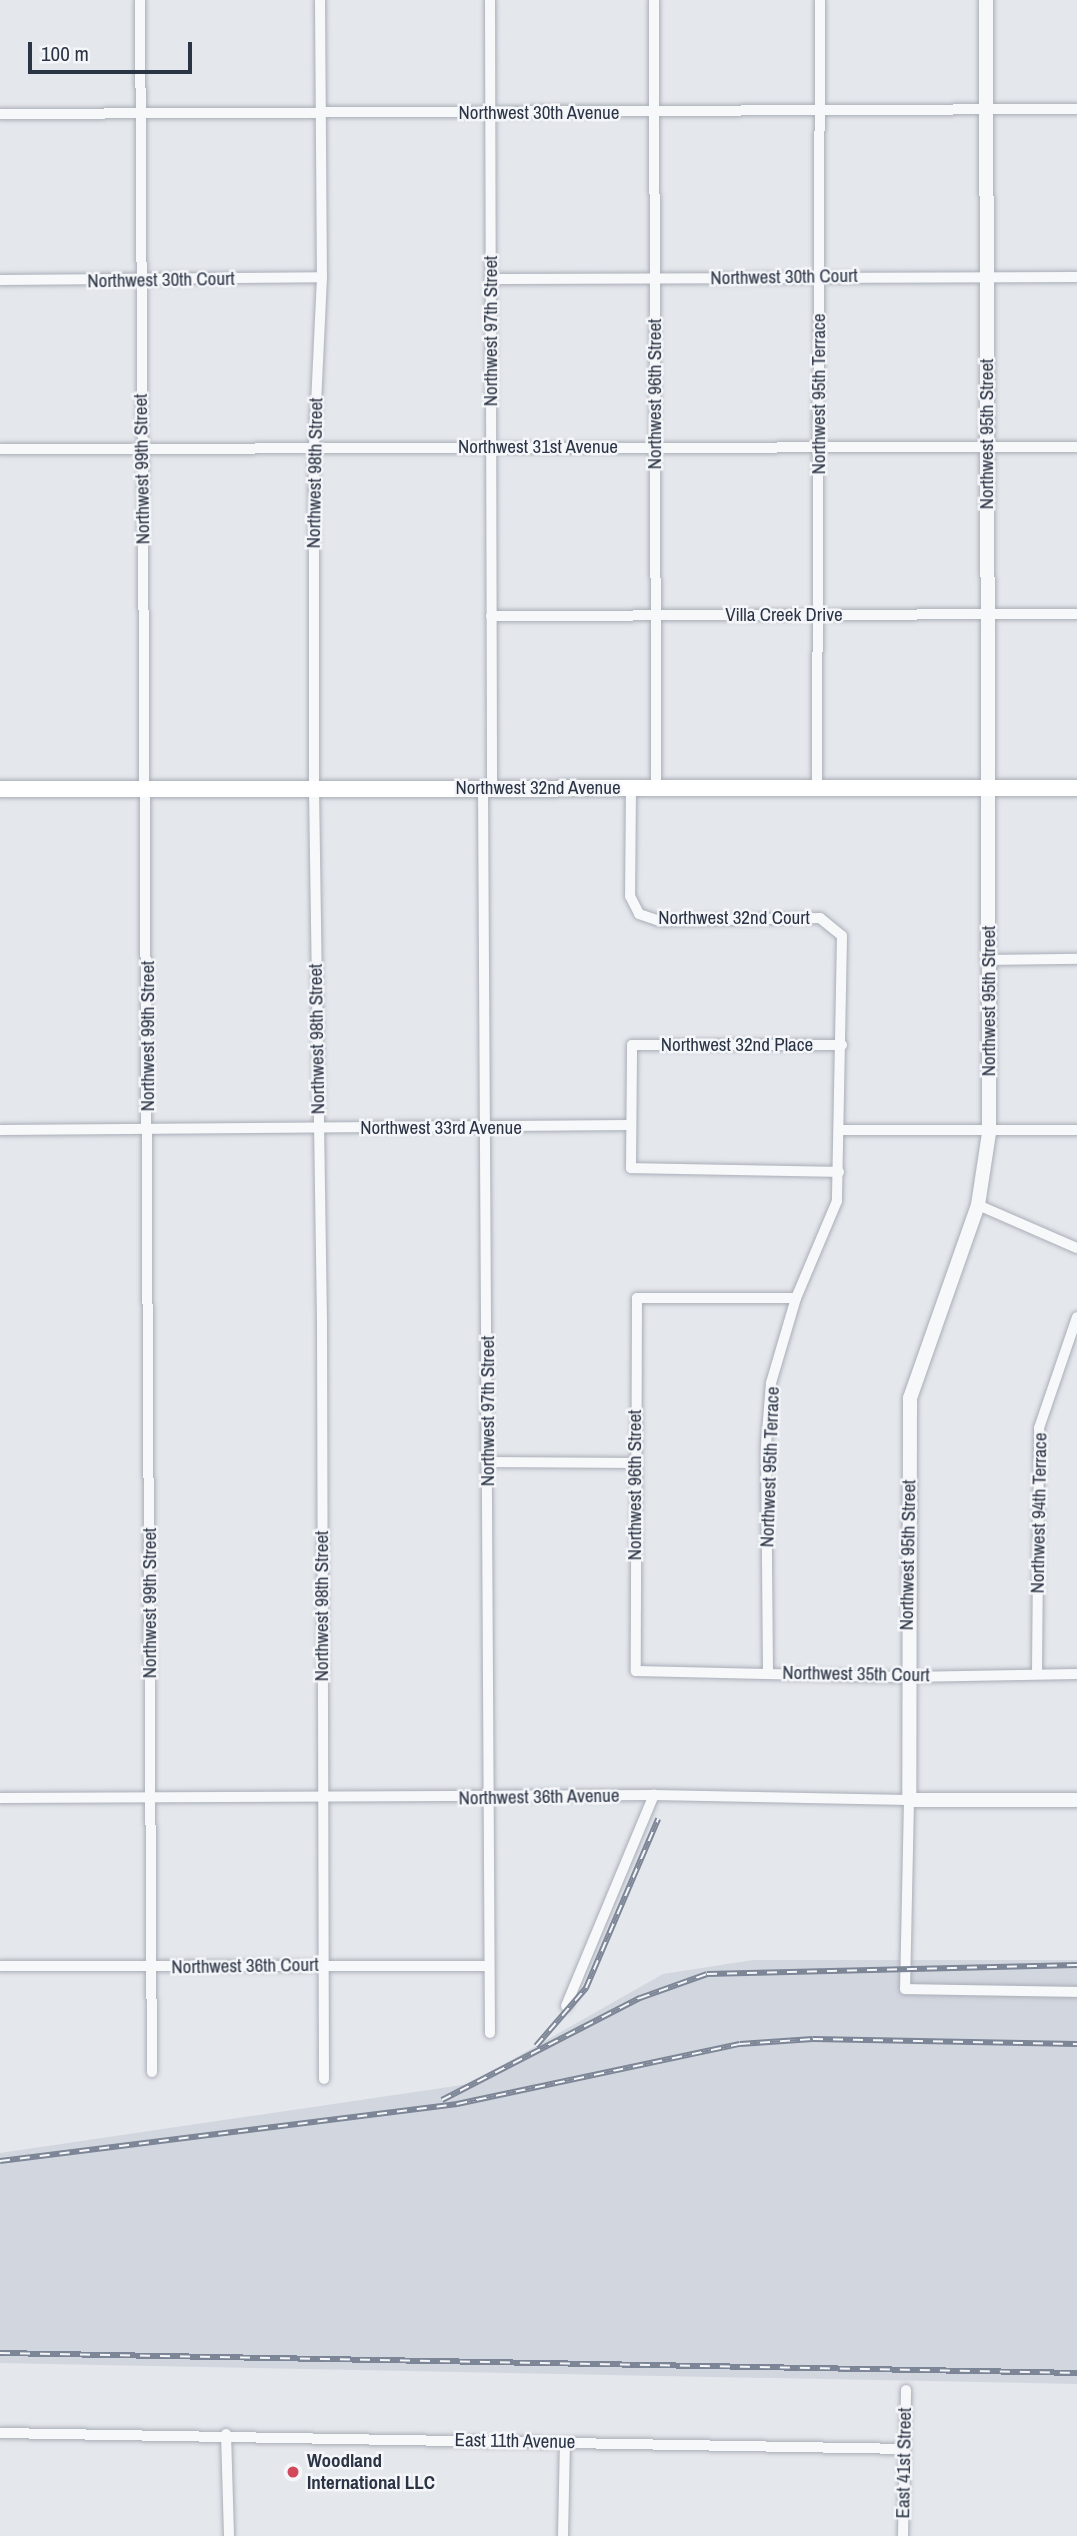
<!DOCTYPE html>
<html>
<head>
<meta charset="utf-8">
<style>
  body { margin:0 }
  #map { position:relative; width:1077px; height:2536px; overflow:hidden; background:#e4e7ec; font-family:"Archivo Narrow",sans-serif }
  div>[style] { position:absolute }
  .built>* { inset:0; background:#d2d6de }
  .roads { filter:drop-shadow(0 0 2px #a9aeb7) drop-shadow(0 0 2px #a9aeb7) }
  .minor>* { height:10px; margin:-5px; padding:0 5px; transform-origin:5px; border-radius:5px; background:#f7f8fa }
  .tertiary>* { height:14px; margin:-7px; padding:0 7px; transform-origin:7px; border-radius:7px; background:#f7f8fa }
  .secondary>* { height:16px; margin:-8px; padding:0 8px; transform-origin:8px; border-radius:8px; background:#fff }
  .rail>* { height:6px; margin-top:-3px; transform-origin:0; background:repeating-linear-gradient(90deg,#f4f6f9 0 10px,#7d8696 0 20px); box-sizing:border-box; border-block:2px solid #7d8696 }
  .dots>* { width:19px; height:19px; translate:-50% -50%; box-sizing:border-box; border:4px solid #f4f6f9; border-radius:50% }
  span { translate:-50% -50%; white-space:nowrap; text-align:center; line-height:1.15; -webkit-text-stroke:5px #f4f6f9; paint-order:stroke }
  .street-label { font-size:19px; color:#2b3445 }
  .poi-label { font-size:19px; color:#2b3445; font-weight:700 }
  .left { translate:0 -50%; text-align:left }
  .scale { position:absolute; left:28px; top:42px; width:164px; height:32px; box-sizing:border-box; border:4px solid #2b3445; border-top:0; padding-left:9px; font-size:21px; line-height:24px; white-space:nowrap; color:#2b3445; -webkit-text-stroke:5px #f4f6f9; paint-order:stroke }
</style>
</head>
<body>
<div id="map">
  <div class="built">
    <div style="clip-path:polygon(753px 1960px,1077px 1960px,1077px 2384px,0 2363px,0 2153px,469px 2084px,663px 1974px)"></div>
  </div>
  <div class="roads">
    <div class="minor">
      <div style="left:140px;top:0;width:2072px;rotate:89.67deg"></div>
      <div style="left:320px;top:0;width:277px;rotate:89.6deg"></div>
      <div style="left:322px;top:277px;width:169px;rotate:92.7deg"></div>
      <div style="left:314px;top:446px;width:343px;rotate:90deg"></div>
      <div style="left:314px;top:789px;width:533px;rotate:89.14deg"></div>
      <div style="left:322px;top:1322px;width:757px;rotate:89.85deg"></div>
      <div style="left:490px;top:0;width:788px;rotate:89.85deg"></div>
      <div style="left:654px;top:0;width:788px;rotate:89.85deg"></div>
      <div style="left:0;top:114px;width:1077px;rotate:-0.27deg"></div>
      <div style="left:490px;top:279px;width:587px;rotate:-0.2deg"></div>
      <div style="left:0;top:280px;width:322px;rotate:-0.5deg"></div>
      <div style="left:0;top:449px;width:1077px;rotate:-0.11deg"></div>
      <div style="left:491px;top:616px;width:586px;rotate:-0.2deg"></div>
      <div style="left:483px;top:788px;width:1245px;rotate:89.68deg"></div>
      <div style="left:631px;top:788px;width:108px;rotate:90.5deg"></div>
      <div style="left:630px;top:896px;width:20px;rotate:63deg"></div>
      <div style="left:639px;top:914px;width:21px;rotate:19deg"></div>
      <div style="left:659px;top:921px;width:161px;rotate:-1.1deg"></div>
      <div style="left:820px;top:918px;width:28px;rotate:39deg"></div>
      <div style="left:842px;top:936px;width:265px;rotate:91.1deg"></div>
      <div style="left:837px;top:1201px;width:105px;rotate:112.9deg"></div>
      <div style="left:796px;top:1298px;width:89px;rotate:106.4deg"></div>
      <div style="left:771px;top:1383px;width:62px;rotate:94.6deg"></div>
      <div style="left:766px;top:1445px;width:228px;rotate:89.5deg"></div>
      <div style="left:817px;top:788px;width:788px;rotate:-89.78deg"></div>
      <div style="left:989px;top:960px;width:88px;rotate:-0.7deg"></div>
      <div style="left:0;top:1130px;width:630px;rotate:-0.45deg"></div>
      <div style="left:840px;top:1130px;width:237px"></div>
      <div style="left:839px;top:1172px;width:208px;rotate:-178.9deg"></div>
      <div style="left:631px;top:1168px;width:123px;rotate:-89.5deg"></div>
      <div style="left:632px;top:1045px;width:210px"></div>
      <div style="left:978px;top:1205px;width:108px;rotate:23.5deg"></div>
      <div style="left:796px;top:1298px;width:159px;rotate:180deg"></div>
      <div style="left:637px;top:1298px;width:373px;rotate:90.2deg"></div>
      <div style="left:636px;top:1671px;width:271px;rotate:1.3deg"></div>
      <div style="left:907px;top:1677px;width:170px;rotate:-1deg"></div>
      <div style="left:488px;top:1462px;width:146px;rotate:0.4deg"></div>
      <div style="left:1037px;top:1674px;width:246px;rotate:-89.5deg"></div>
      <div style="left:1039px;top:1428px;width:117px;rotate:-71.1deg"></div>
      <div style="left:0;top:1798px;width:654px;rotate:-0.26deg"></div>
      <div style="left:654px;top:1795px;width:255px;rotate:1.1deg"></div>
      <div style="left:909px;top:1800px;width:189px;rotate:91.2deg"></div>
      <div style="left:905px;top:1989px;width:172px;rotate:1deg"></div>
      <div style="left:0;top:1966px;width:489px"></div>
      <div style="left:566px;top:2006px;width:229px;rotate:-67.4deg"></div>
      <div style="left:0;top:2433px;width:904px;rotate:1.01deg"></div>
      <div style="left:226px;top:2434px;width:102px;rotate:88.3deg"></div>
      <div style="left:563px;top:2536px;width:93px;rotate:-88.8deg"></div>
      <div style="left:903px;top:2536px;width:146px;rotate:-88.8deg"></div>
    </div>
    <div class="tertiary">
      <div style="left:986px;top:0;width:1133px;rotate:89.85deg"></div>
      <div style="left:989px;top:1133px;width:73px;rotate:98.7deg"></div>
      <div style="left:978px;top:1205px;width:205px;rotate:109.4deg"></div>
      <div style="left:910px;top:1398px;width:402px;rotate:90.1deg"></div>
      <div style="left:909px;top:1800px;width:168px"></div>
    </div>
    <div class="secondary">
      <div style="left:0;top:789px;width:1077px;rotate:-0.05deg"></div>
    </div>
  </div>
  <div class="rail">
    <div style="left:536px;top:2046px;width:77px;rotate:-49.2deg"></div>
    <div style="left:586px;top:1988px;width:184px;rotate:-66.9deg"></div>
    <div style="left:442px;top:2100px;width:223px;rotate:-27.3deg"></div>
    <div style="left:640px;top:1998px;width:71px;rotate:-19.7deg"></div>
    <div style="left:707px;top:1974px;width:370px;rotate:-1.4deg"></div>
    <div style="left:0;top:2161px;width:461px;rotate:-7.1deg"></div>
    <div style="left:457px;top:2104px;width:289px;rotate:-12deg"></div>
    <div style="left:740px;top:2044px;width:73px;rotate:-3.9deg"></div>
    <div style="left:813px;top:2039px;width:264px;rotate:1.1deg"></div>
    <div style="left:0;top:2353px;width:1077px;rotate:1.06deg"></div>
  </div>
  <div class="dots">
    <div style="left:293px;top:2472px;background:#d1495b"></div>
  </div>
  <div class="street-label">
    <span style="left:539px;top:113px">Northwest 30th Avenue</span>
    <span style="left:784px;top:277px;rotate:-1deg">Northwest 30th Court</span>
    <span style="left:161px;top:280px;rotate:-1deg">Northwest 30th Court</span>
    <span style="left:491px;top:331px;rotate:-90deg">Northwest 97th Street</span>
    <span style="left:655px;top:394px;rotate:-90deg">Northwest 96th Street</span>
    <span style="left:819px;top:394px;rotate:-90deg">Northwest 95th Terrace</span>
    <span style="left:987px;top:434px;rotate:-90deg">Northwest 95th Street</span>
    <span style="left:538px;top:447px">Northwest 31st Avenue</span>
    <span style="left:142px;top:469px;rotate:-91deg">Northwest 99th Street</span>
    <span style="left:315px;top:473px;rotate:-89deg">Northwest 98th Street</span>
    <span style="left:784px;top:615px">Villa Creek Drive</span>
    <span style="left:538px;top:788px">Northwest 32nd Avenue</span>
    <span style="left:734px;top:918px">Northwest 32nd Court</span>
    <span style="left:989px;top:1001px;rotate:-90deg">Northwest 95th Street</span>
    <span style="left:148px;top:1036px;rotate:-90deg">Northwest 99th Street</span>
    <span style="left:317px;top:1039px;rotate:-91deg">Northwest 98th Street</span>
    <span style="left:737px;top:1045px">Northwest 32nd Place</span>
    <span style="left:441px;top:1128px">Northwest 33rd Avenue</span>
    <span style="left:488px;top:1411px;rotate:-90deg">Northwest 97th Street</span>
    <span style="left:770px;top:1467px;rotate:-88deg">Northwest 95th Terrace</span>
    <span style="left:635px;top:1485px;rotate:-90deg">Northwest 96th Street</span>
    <span style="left:1039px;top:1513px;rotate:-89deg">Northwest 94th Terrace</span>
    <span style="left:908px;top:1555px;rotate:-89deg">Northwest 95th Street</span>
    <span style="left:150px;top:1603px;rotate:-90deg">Northwest 99th Street</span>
    <span style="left:322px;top:1606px;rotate:-90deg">Northwest 98th Street</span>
    <span style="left:856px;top:1674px;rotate:1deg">Northwest 35th Court</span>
    <span style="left:539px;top:1797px;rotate:-1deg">Northwest 36th Avenue</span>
    <span style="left:245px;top:1966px;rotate:-1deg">Northwest 36th Court</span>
    <span style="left:515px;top:2441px;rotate:1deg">East 11th Avenue</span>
    <span style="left:904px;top:2463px;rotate:-89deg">East 41st Street</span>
  </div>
  <div class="poi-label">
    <span class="left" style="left:307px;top:2472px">Woodland<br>International LLC</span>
  </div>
  <div class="scale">100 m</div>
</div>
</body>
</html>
